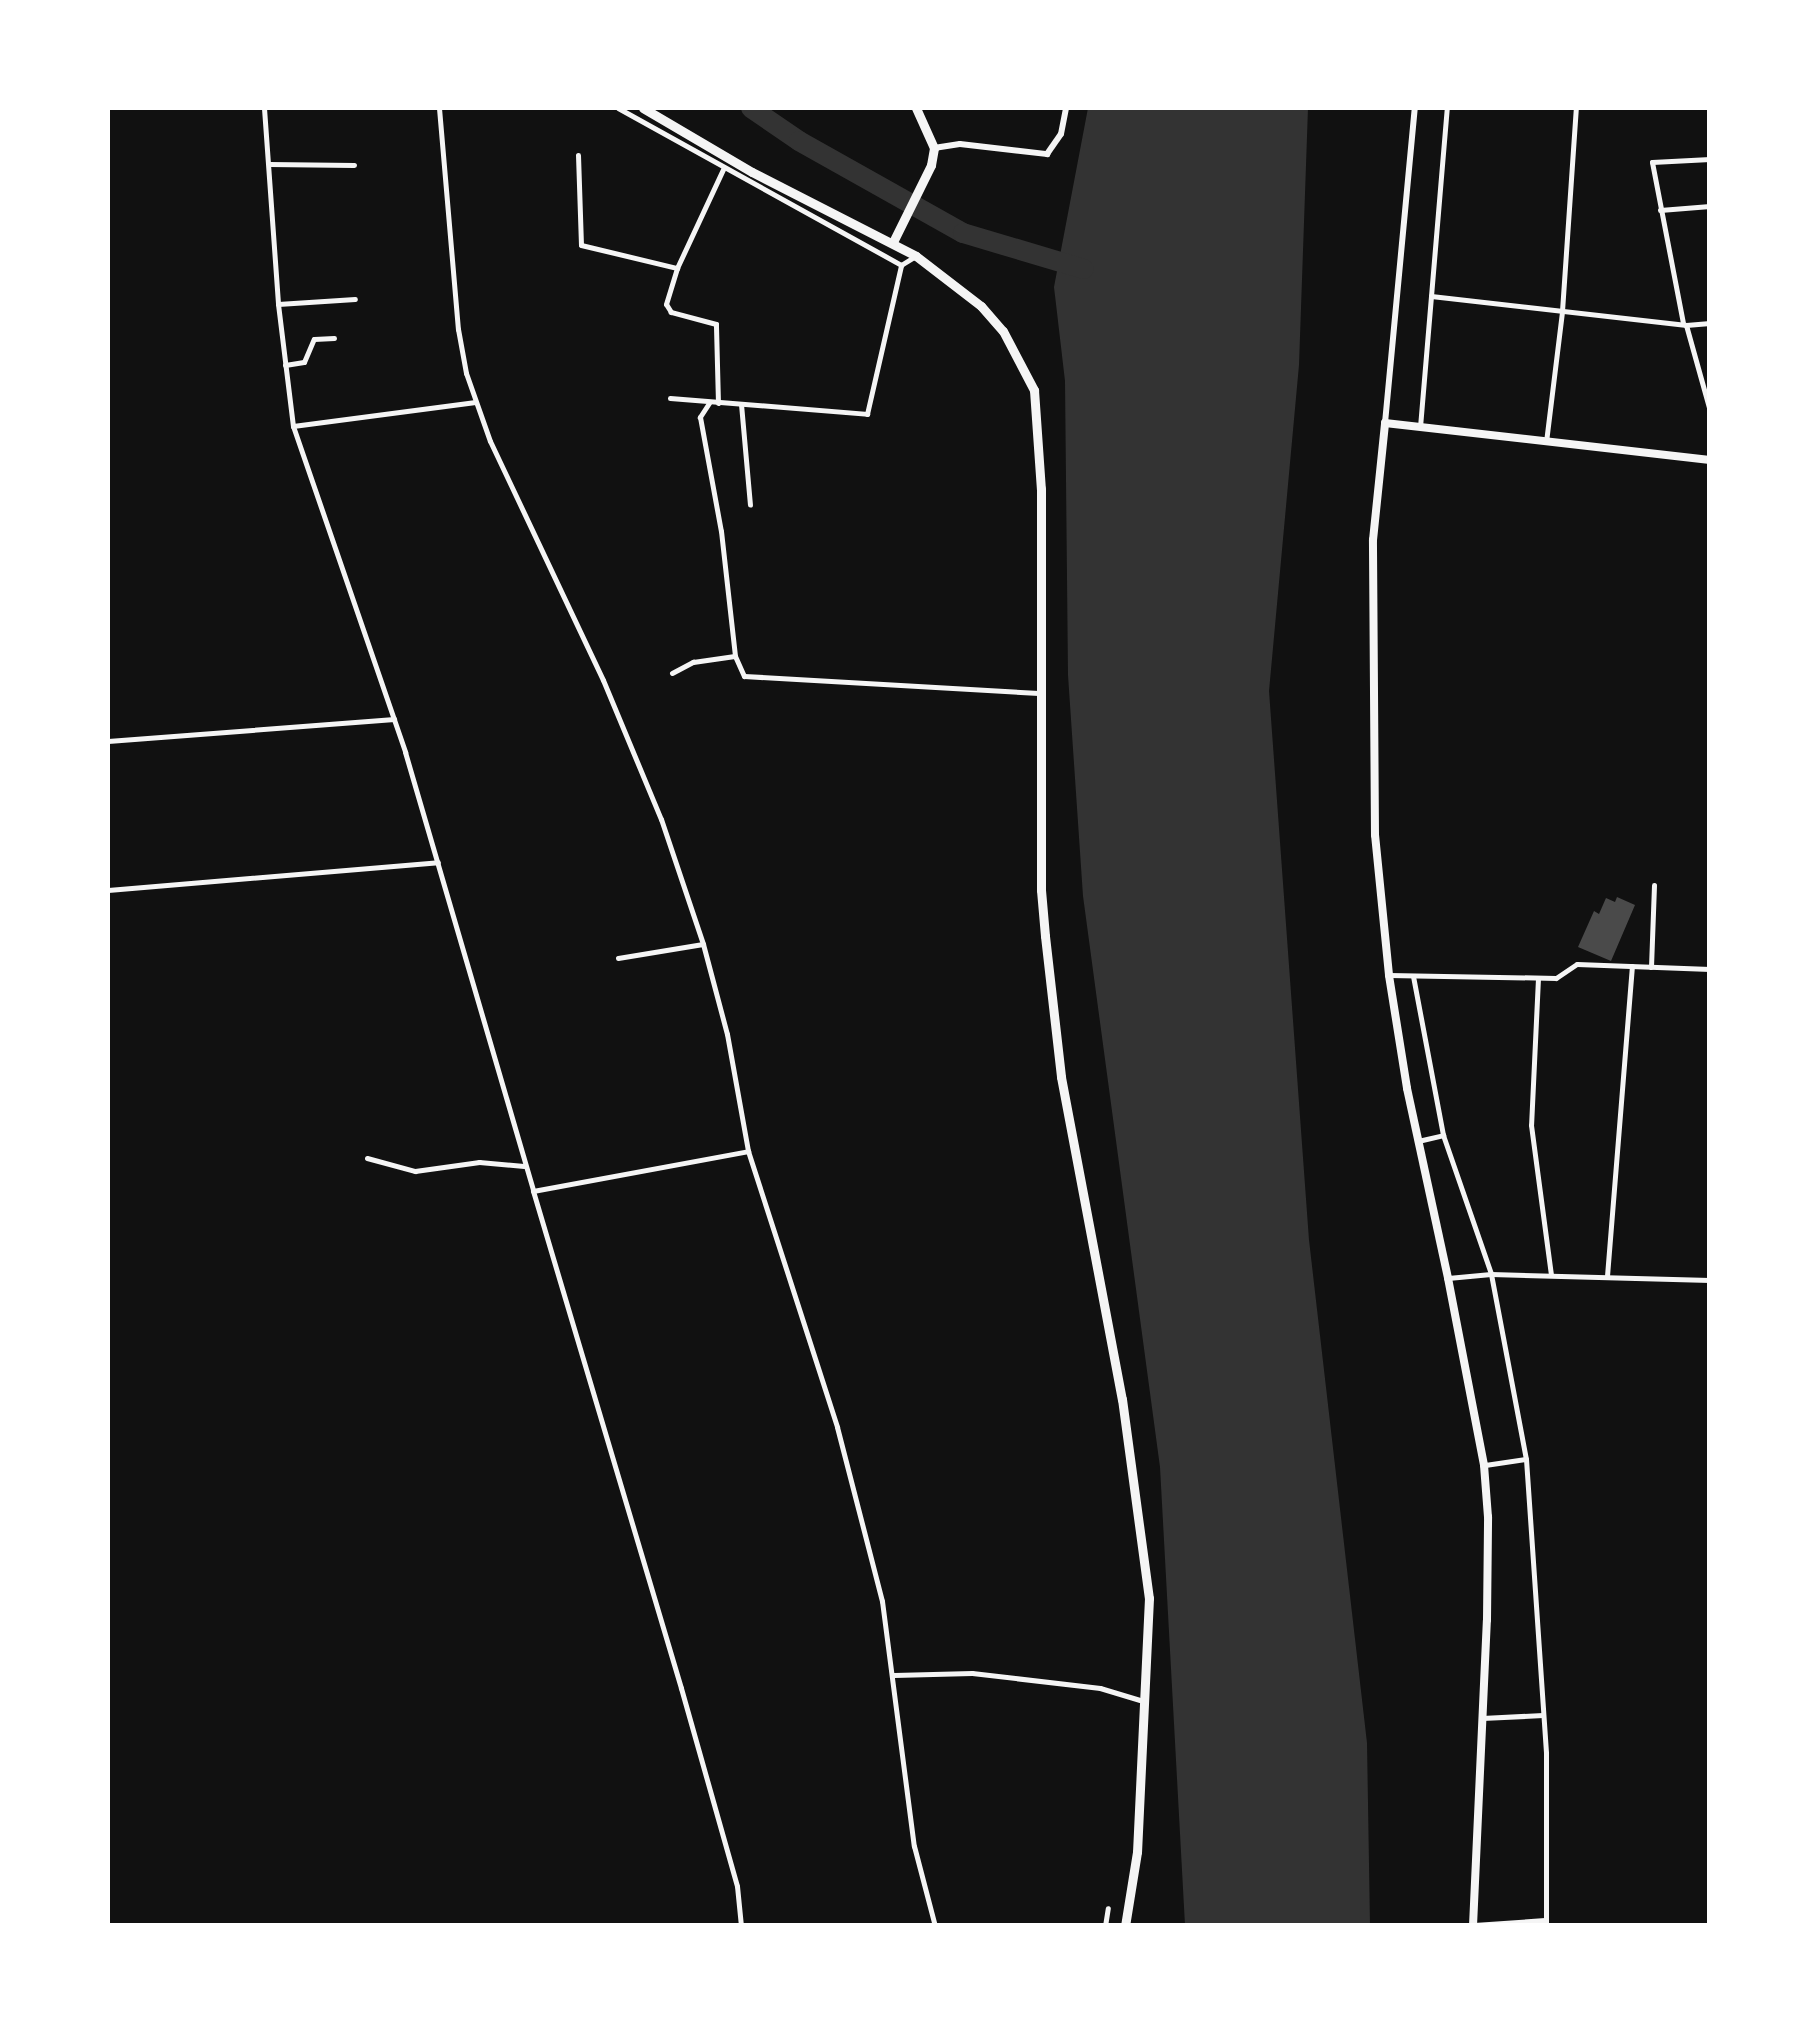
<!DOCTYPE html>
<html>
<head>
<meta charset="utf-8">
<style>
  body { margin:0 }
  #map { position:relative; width:1817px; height:2033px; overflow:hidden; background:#111; font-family:Overpass,sans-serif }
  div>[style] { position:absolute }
  .water>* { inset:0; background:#333 }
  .river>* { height:20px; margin:-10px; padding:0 10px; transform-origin:10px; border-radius:10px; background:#333 }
  .building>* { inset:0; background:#4a4a4a }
  .minor>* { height:5px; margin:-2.5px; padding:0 2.5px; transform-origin:2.5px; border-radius:2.5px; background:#f5f5f5 }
  .tertiary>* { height:6px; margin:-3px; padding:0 3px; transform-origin:3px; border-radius:3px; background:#f5f5f5 }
  .secondary>* { height:8px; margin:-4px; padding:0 4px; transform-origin:4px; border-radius:4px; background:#f5f5f5 }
  .primary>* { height:9px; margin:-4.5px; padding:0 4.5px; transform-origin:4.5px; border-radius:4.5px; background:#f5f5f5 }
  span { translate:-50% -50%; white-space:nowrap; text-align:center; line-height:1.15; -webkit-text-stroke:8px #fff; paint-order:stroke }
  .frame { position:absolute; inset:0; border:110px solid #fff; pointer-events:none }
</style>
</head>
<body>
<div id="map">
  <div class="water">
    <div style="clip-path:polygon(1088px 108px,1308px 108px,1299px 365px,1269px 691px,1309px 1240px,1367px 1743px,1370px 1925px,1185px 1925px,1160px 1467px,1083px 896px,1068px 675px,1065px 381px,1054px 287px)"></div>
  </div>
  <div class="river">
    <div style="left:751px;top:108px;width:58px;rotate:34.5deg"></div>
    <div style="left:799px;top:141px;width:188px;rotate:29.3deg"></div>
    <div style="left:963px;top:233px;width:126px;rotate:16.6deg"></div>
  </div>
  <div class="building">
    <div style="clip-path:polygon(1617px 897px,1635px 905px,1611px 961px,1578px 947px,1594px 911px,1599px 914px,1606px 898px,1615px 902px)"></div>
  </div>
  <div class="minor">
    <div style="left:264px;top:108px;width:196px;rotate:85.9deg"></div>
    <div style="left:278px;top:304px;width:123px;rotate:83deg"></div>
    <div style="left:293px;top:426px;width:184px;rotate:-7.5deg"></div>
    <div style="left:439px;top:108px;width:222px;rotate:85.1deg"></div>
    <div style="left:458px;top:329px;width:45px;rotate:79.7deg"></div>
    <div style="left:466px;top:373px;width:72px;rotate:70.6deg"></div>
    <div style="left:490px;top:441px;width:264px;rotate:64.7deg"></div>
    <div style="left:603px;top:680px;width:151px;rotate:67.4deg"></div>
    <div style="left:661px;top:819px;width:132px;rotate:71.4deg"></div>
    <div style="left:703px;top:944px;width:93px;rotate:75.1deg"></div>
    <div style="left:727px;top:1034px;width:119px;rotate:79.8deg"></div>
    <div style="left:748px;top:1151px;width:290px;rotate:72.1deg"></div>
    <div style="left:837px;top:1427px;width:180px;rotate:75.5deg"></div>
    <div style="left:882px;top:1601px;width:247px;rotate:82.6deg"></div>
    <div style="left:914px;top:1846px;width:83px;rotate:75.3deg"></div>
    <div style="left:618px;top:108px;width:324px;rotate:29deg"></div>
    <div style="left:578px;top:155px;width:90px;rotate:88.1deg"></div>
    <div style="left:581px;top:245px;width:99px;rotate:13.5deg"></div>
    <div style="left:269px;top:164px;width:85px;rotate:0.7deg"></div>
    <div style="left:1660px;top:210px;width:50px;rotate:-4.6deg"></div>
    <div style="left:1431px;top:296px;width:257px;rotate:6.5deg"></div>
    <div style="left:1686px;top:325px;width:24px;rotate:-5deg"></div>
    <div style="left:278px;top:304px;width:77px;rotate:-3.7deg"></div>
    <div style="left:1683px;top:323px;width:164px;rotate:-100.9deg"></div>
    <div style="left:1652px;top:162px;width:58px;rotate:-3deg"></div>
    <div style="left:1686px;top:325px;width:89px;rotate:74.4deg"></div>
    <div style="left:285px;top:365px;width:19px;rotate:-9deg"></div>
    <div style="left:304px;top:362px;width:25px;rotate:-67deg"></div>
    <div style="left:314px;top:339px;width:20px;rotate:-3deg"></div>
    <div style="left:670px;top:398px;width:198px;rotate:4.6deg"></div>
    <div style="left:867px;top:414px;width:153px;rotate:-77.1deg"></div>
    <div style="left:901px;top:265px;width:15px;rotate:-32deg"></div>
    <div style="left:709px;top:403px;width:17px;rotate:123deg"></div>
    <div style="left:700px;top:417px;width:116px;rotate:79.6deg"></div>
    <div style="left:721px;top:531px;width:126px;rotate:83.6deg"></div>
    <div style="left:735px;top:656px;width:22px;rotate:66deg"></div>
    <div style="left:744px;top:676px;width:295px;rotate:3.3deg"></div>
    <div style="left:718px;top:403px;width:79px;rotate:-91.5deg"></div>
    <div style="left:716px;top:324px;width:47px;rotate:-165.1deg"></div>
    <div style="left:671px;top:312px;width:9px;rotate:-122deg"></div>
    <div style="left:666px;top:304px;width:38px;rotate:-73deg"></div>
    <div style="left:677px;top:268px;width:111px;rotate:-65deg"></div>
    <div style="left:741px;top:404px;width:101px;rotate:84.9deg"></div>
    <div style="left:293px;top:426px;width:345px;rotate:71deg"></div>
    <div style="left:405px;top:752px;width:457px;rotate:73.7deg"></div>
    <div style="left:1420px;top:427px;width:320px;rotate:-85.2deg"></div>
    <div style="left:1546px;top:442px;width:132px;rotate:-83deg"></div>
    <div style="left:1562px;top:311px;width:203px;rotate:-86.1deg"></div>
    <div style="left:672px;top:673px;width:24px;rotate:-28deg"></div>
    <div style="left:693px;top:662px;width:42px;rotate:-8.1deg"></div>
    <div style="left:108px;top:741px;width:287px;rotate:-4.4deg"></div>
    <div style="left:108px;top:890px;width:331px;rotate:-4.8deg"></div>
    <div style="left:618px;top:958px;width:86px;rotate:-9.4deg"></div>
    <div style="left:1651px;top:967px;width:82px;rotate:-87.9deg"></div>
    <div style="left:1389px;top:975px;width:167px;rotate:1deg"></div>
    <div style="left:1556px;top:978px;width:25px;rotate:-34deg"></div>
    <div style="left:1577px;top:964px;width:133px;rotate:2.2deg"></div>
    <div style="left:1413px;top:976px;width:162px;rotate:79.3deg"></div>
    <div style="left:1443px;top:1135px;width:147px;rotate:70.9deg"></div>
    <div style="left:1491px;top:1274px;width:188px;rotate:79.3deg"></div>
    <div style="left:1526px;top:1459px;width:295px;rotate:86.1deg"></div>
    <div style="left:1546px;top:1753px;width:173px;rotate:90deg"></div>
    <div style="left:1538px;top:978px;width:147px;rotate:92.7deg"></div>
    <div style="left:1531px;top:1125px;width:151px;rotate:82.4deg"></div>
    <div style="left:1418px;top:1141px;width:26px;rotate:-13deg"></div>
    <div style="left:367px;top:1158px;width:50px;rotate:15.2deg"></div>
    <div style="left:415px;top:1171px;width:65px;rotate:-8deg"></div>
    <div style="left:479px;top:1162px;width:45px;rotate:5.1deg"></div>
    <div style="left:1607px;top:1276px;width:311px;rotate:-85.4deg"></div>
    <div style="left:1448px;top:1278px;width:43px;rotate:-5.3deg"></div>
    <div style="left:1491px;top:1274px;width:219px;rotate:1.6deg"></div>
    <div style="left:1485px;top:1465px;width:41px;rotate:-8.3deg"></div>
    <div style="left:894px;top:1675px;width:78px;rotate:-1.5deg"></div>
    <div style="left:972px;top:1673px;width:129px;rotate:6.7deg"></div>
    <div style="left:1100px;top:1688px;width:45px;rotate:16.8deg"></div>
    <div style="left:1482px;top:1718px;width:61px;rotate:-2.8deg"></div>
    <div style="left:1474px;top:1925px;width:71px;rotate:-4deg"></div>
    <div style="left:741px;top:1926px;width:40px;rotate:-95.7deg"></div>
    <div style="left:737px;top:1886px;width:206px;rotate:-105.8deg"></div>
    <div style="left:681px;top:1688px;width:519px;rotate:-106.58deg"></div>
    <div style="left:533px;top:1191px;width:219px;rotate:-10.5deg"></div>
    <div style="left:1105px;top:1926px;width:18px;rotate:-81deg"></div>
  </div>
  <div class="tertiary">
    <div style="left:934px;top:148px;width:26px;rotate:-9deg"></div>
    <div style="left:960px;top:144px;width:88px;rotate:6.6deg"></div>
    <div style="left:1047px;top:154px;width:24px;rotate:-55deg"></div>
    <div style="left:1061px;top:134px;width:26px;rotate:-79deg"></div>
    <div style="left:1385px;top:423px;width:316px;rotate:-84.6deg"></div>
  </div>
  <div class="secondary">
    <div style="left:1473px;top:1926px;width:306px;rotate:-87.4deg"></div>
    <div style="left:1487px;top:1620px;width:103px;rotate:-89.4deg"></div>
    <div style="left:1488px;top:1517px;width:52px;rotate:-94.4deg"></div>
    <div style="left:1484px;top:1465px;width:190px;rotate:-100.9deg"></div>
    <div style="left:1448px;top:1278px;width:194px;rotate:-102.2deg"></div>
    <div style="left:1407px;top:1088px;width:114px;rotate:-99.1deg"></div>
    <div style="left:1389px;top:975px;width:141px;rotate:-95.7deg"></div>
    <div style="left:1375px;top:835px;width:295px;rotate:-90.4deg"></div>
    <div style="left:1373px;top:540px;width:118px;rotate:-84.1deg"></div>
    <div style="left:1385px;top:423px;width:327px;rotate:6.5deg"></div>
  </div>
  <div class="primary">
    <div style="left:643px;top:108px;width:126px;rotate:30.4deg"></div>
    <div style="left:752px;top:172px;width:184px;rotate:27.1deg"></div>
    <div style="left:916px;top:256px;width:82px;rotate:37.6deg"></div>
    <div style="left:981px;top:306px;width:33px;rotate:49deg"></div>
    <div style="left:1003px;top:331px;width:67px;rotate:62.3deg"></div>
    <div style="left:1034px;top:390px;width:99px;rotate:86deg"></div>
    <div style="left:1041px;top:489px;width:401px;rotate:90deg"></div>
    <div style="left:1041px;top:890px;width:46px;rotate:85deg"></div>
    <div style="left:1045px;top:936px;width:142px;rotate:83.5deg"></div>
    <div style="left:1061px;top:1077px;width:328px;rotate:79.3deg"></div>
    <div style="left:1122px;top:1399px;width:201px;rotate:82.3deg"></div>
    <div style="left:1149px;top:1598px;width:254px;rotate:92.7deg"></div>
    <div style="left:1137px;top:1852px;width:75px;rotate:99.2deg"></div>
    <div style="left:893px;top:242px;width:86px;rotate:-63.7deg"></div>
    <div style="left:931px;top:165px;width:17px;rotate:-80deg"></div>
    <div style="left:934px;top:148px;width:44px;rotate:-114.2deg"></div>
  </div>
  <div class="frame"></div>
</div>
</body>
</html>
